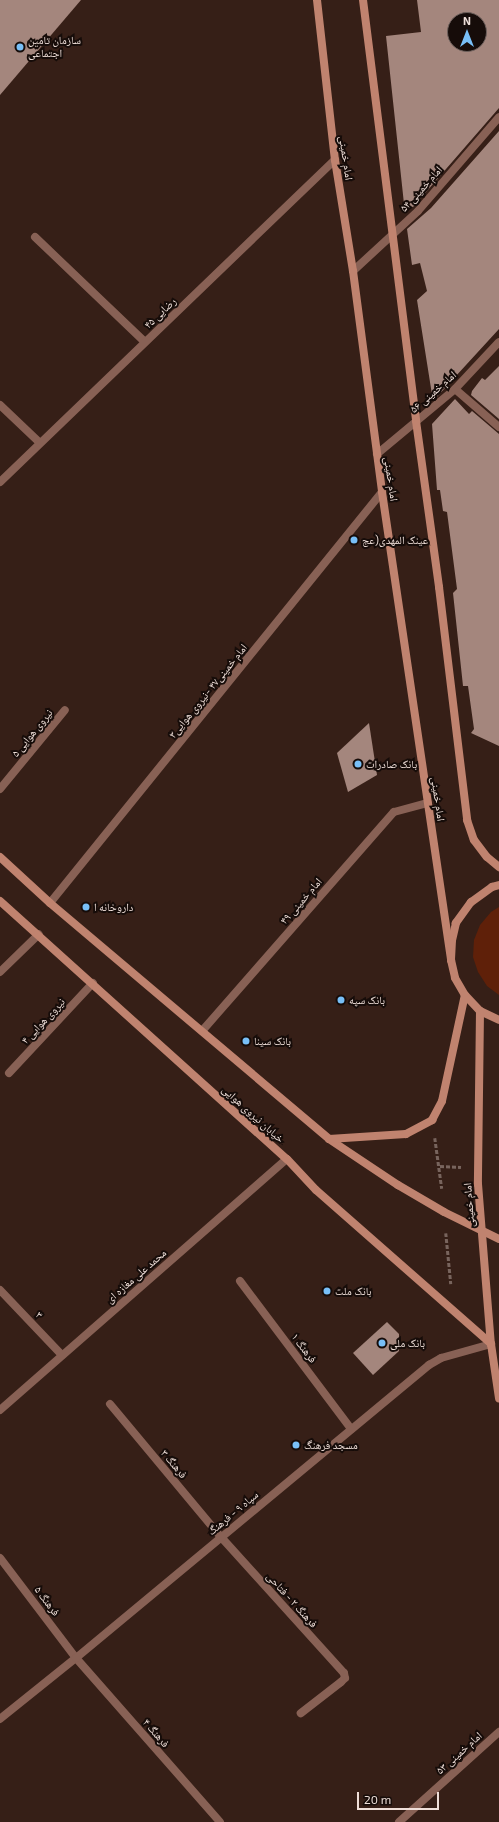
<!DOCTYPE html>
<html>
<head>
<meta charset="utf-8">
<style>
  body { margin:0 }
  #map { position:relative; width:499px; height:1822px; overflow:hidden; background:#361f17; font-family:"Exo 2","Noto Naskh Arabic",sans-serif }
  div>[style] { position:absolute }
  .green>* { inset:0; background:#5f2009 }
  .building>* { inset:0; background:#a4867d }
  .path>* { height:2.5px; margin-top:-1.25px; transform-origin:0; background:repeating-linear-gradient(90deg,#78645d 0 4px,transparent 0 6px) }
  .lane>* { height:8px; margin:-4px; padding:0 4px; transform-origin:4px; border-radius:4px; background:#886155 }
  .street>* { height:8px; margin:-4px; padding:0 4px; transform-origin:4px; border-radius:4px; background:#886155 }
  .secondary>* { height:8px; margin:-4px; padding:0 4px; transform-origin:4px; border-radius:4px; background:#c0836f }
  .dots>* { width:11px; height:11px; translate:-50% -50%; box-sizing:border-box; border:2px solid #160c09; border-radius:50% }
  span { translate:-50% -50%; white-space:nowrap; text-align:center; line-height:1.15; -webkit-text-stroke:4px #160c09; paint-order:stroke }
  .poi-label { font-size:11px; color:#efdfd9 }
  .left { translate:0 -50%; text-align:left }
  .street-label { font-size:11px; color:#efdfd9 }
  .north { position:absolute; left:447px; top:12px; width:40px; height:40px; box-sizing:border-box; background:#160c09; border:1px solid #6d605c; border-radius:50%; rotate:0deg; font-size:11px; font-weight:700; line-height:16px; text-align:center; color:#efdfd9 }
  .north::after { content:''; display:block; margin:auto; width:14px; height:18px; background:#78bff7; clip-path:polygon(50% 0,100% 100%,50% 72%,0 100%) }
  .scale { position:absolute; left:357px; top:1792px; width:82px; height:18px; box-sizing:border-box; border:2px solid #efdfd9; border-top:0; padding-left:5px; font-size:12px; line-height:14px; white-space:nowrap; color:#efdfd9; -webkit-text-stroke:3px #160c09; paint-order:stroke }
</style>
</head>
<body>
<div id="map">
  <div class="green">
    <div style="clip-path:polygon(499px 907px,499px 995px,487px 986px,478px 972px,473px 957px,474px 940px,480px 925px,491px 912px)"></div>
  </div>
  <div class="building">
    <div style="clip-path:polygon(0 0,81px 0,0 95px)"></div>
    <div style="clip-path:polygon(evenodd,417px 0,499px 0,499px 108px,413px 207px,404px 204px,386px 36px,421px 32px,417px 0,455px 20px,479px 20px,479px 44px,455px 44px,455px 20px)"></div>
    <div style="clip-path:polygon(499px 131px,499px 329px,433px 401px,417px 300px,427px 291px,420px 263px,412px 265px,407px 229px,431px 208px)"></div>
    <div style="clip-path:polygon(499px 366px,499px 419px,471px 395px,472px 391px,482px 378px,485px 380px)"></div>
    <div style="clip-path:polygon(455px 399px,469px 414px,472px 411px,499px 434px,499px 746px,471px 733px,474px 729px,468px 686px,463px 686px,453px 593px,457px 589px,447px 512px,443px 511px,440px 490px,437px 490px,432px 424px)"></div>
    <div style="clip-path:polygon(369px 723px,377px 775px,348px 792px,337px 753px)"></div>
    <div style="clip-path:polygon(387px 1322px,399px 1334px,399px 1351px,373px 1375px,353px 1353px)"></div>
  </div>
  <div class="path">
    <div style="left:435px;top:1138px;width:51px;rotate:82.2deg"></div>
    <div style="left:440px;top:1166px;width:21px;rotate:3deg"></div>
    <div style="left:446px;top:1233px;width:51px;rotate:84.4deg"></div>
  </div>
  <div class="lane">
    <div style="left:35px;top:237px;width:152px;rotate:43.7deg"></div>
    <div style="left:0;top:405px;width:55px;rotate:43.5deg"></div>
    <div style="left:0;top:482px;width:465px;rotate:-43.9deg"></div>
    <div style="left:0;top:1558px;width:126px;rotate:52.8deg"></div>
    <div style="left:76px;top:1658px;width:218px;rotate:48.7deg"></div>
  </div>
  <div class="street">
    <div style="left:353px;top:271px;width:88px;rotate:-42.7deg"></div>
    <div style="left:418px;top:211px;width:124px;rotate:-49.2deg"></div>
    <div style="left:455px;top:389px;width:58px;rotate:40.8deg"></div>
    <div style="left:377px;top:454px;width:102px;rotate:-39.8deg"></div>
    <div style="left:455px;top:389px;width:64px;rotate:-46.9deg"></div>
    <div style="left:0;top:789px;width:102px;rotate:-50.6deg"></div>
    <div style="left:50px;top:903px;width:528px;rotate:-51.07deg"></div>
    <div style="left:0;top:972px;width:54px;rotate:-44.3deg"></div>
    <div style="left:202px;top:1031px;width:291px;rotate:-48.8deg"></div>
    <div style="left:394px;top:812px;width:35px;rotate:-15deg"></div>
    <div style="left:9px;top:1073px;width:123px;rotate:-47deg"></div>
    <div style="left:240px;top:1281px;width:185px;rotate:53.1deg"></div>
    <div style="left:0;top:1290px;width:90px;rotate:46.4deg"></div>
    <div style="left:110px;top:1404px;width:173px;rotate:50.2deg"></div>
    <div style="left:221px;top:1537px;width:183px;rotate:47.9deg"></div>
    <div style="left:344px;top:1673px;width:5px;rotate:79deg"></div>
    <div style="left:345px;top:1678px;width:6px;rotate:135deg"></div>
    <div style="left:341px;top:1682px;width:51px;rotate:142.2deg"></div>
    <div style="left:0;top:1410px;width:381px;rotate:-41.2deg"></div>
    <div style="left:0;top:1719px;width:97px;rotate:-38.8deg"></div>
    <div style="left:76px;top:1658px;width:459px;rotate:-39.7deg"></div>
    <div style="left:429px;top:1365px;width:14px;rotate:-30deg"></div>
    <div style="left:441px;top:1358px;width:52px;rotate:-15.6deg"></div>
    <div style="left:399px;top:1822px;width:135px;rotate:-42deg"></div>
  </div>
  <div class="secondary">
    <div style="left:317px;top:0;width:161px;rotate:83.6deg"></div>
    <div style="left:335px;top:160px;width:112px;rotate:80.8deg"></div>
    <div style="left:353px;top:271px;width:223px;rotate:82.5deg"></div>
    <div style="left:382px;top:492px;width:473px;rotate:81.6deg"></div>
    <div style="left:363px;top:0;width:424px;rotate:82.8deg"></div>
    <div style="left:416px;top:421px;width:168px;rotate:82.1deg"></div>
    <div style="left:439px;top:587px;width:235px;rotate:83.1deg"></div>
    <div style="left:467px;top:820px;width:21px;rotate:71deg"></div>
    <div style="left:474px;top:840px;width:21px;rotate:53deg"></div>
    <div style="left:487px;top:857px;width:16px;rotate:40deg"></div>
    <div style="left:0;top:857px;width:68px;rotate:42.6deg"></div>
    <div style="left:50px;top:903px;width:365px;rotate:40.2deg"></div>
    <div style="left:329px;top:1139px;width:83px;rotate:33.7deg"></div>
    <div style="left:398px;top:1185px;width:53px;rotate:30.4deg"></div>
    <div style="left:444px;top:1212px;width:61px;rotate:26.1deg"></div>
    <div style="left:499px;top:885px;width:7px;rotate:164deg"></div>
    <div style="left:492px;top:887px;width:26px;rotate:144deg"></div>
    <div style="left:471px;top:902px;width:26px;rotate:126deg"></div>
    <div style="left:456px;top:923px;width:17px;rotate:103deg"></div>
    <div style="left:452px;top:940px;width:20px;rotate:93deg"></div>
    <div style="left:451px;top:960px;width:18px;rotate:77deg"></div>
    <div style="left:455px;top:978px;width:20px;rotate:60deg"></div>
    <div style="left:465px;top:995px;width:22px;rotate:47deg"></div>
    <div style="left:480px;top:1011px;width:21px;rotate:25deg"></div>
    <div style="left:0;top:901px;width:386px;rotate:42deg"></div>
    <div style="left:287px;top:1159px;width:42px;rotate:46.9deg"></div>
    <div style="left:316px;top:1190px;width:233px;rotate:41.3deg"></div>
    <div style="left:480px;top:1011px;width:173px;rotate:90.7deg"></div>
    <div style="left:478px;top:1184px;width:161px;rotate:85.4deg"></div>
    <div style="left:491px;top:1344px;width:55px;rotate:81.6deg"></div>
    <div style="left:329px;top:1139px;width:77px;rotate:-3.7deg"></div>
    <div style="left:406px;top:1134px;width:30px;rotate:-28deg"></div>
    <div style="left:432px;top:1120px;width:21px;rotate:-62deg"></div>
    <div style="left:442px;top:1101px;width:108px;rotate:-77.8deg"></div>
  </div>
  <div class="dots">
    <div style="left:20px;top:47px;background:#78bff7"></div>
    <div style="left:354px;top:540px;background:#78bff7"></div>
    <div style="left:358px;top:764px;background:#78bff7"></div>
    <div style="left:86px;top:907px;background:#78bff7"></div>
    <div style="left:341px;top:1000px;background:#78bff7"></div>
    <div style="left:246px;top:1041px;background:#78bff7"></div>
    <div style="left:327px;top:1291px;background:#78bff7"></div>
    <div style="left:382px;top:1343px;background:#78bff7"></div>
    <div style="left:296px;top:1445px;background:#78bff7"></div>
  </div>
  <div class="poi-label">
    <span class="left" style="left:28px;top:47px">سازمان تامین<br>اجتماعی</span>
    <span class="left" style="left:362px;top:540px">عینک المهدی(عج</span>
    <span class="left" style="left:366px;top:764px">بانک صادرات</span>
    <span class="left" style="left:94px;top:907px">داروخانه ا</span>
    <span class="left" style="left:349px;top:1000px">بانک سپه</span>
    <span class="left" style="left:254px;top:1041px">بانک سینا</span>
    <span class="left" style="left:335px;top:1291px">بانک ملت</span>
    <span class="left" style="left:390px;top:1343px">بانک ملی</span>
    <span class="left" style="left:304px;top:1445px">مسجد فرهنگ</span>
  </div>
  <div class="street-label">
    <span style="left:346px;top:158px;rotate:82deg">امام خمینی</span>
    <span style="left:421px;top:189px;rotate:-48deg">امام خمینی ۵۴</span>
    <span style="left:160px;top:313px;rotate:-44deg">رضایی ۴۵</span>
    <span style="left:433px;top:392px;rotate:-41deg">امام خمینی ۵۶</span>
    <span style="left:391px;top:479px;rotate:82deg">امام خمینی</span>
    <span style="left:208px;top:691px;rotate:-51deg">امام خمینی۴۷ -نیروی هوایی۳</span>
    <span style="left:32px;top:733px;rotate:-51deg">نیروی هوایی ۵</span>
    <span style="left:438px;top:799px;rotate:82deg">امام خمینی</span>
    <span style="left:301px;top:901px;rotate:-49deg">امام خمینی ۴۹</span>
    <span style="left:43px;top:1021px;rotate:-47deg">نیروی هوایی ۴</span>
    <span style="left:253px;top:1114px;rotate:42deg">خیابان نیروی هوایی</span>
    <span style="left:469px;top:1205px;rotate:-94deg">امام خمینی</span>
    <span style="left:136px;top:1276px;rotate:-41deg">محمد علی مغازه ای</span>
    <span style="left:39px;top:1315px;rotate:46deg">۳</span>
    <span style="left:304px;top:1348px;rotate:53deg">فرهنگ ۱</span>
    <span style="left:174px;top:1464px;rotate:50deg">فرهنگ ۳</span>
    <span style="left:233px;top:1513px;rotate:-40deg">سپاه ۹ - فرهنگ</span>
    <span style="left:292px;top:1600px;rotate:48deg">فرهنگ ۲ - فتاحی</span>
    <span style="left:47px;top:1601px;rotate:53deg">فرهنگ ۵</span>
    <span style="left:156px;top:1733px;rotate:49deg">فرهنگ ۴</span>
    <span style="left:459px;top:1753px;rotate:-42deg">امام خمینی ۵۳</span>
  </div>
  <div class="north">N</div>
  <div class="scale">20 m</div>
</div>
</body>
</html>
